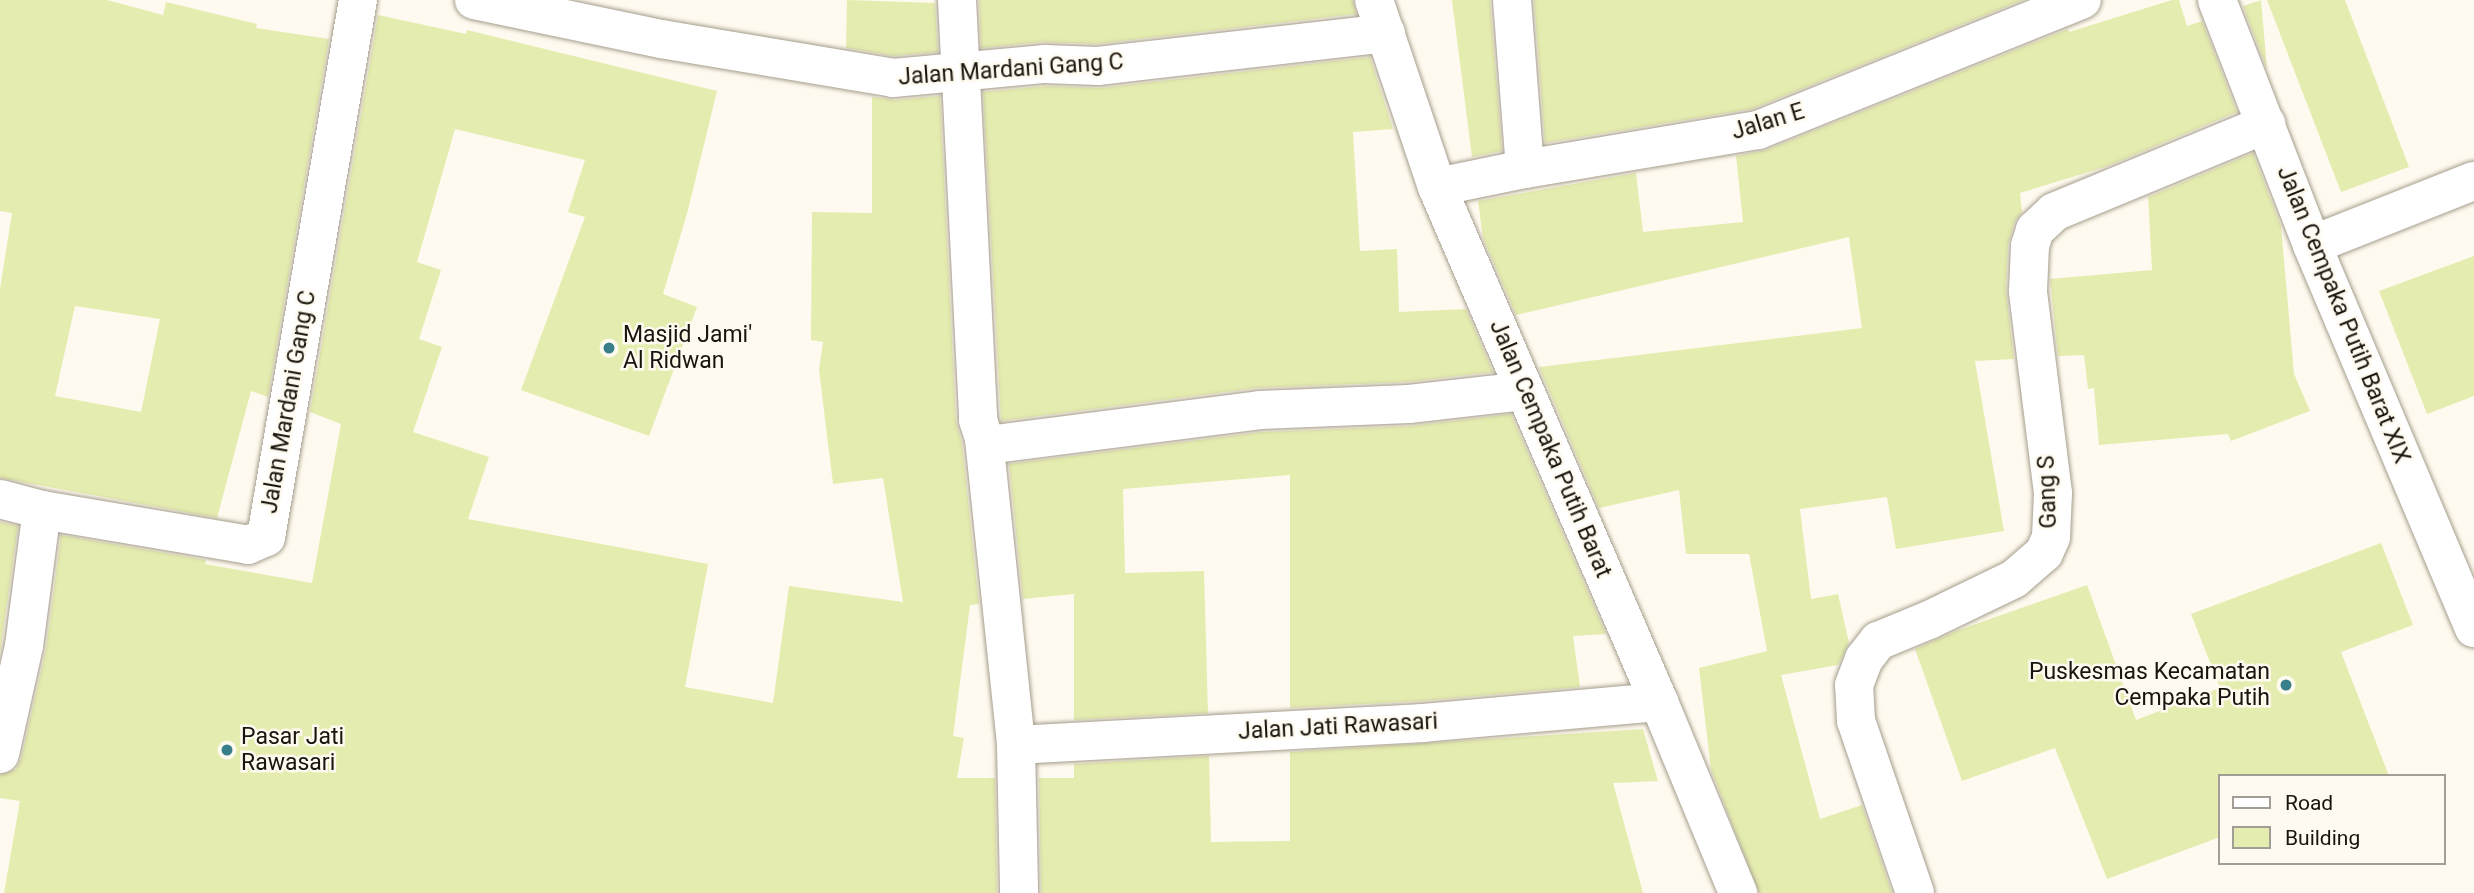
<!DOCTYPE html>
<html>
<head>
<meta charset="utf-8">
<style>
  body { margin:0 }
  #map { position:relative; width:2474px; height:893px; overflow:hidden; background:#fffaef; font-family:Roboto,sans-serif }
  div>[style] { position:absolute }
  .building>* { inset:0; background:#e5ecaf }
  .roads { filter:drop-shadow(0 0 2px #a59e8d) drop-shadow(0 0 2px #a59e8d) }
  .street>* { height:38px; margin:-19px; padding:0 19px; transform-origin:19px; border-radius:19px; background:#fff }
  .dots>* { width:19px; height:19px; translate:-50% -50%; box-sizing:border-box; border:4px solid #fffaef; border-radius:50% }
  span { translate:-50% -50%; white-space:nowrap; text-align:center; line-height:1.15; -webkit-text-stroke:5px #fffaef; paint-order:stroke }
  .street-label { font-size:23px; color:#18150f }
  .poi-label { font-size:23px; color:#18150f }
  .left { translate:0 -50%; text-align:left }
  .right { translate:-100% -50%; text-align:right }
  .legend { position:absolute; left:2218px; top:774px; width:228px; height:91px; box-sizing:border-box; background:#fffaef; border:2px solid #a39e95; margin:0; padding:9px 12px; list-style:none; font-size:21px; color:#18150f }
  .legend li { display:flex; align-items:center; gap:14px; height:35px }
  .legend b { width:35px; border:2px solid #a39e95 }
</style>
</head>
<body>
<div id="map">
  <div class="building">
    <div style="clip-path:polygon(evenodd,0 0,107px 0,163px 15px,166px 2px,257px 24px,256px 28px,329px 39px,268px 397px,251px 391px,217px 518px,0 478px,0 289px,12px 213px,0 211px,0 0,75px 306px,160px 319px,141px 412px,55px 396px,75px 306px)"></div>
    <div style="clip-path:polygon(847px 0,935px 3px,938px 52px,894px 56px,846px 48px)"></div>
    <div style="clip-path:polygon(979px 0,1353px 0,1356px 14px,1097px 44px,1043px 42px,981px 48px)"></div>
    <div style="clip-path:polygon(1452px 0,1490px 0,1502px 151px,1472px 157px)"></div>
    <div style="clip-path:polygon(1534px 0,2023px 0,1752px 109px,1545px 143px)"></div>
    <div style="clip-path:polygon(2172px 0,2179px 0,2187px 26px,2202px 21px,2237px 112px,2108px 166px,2020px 193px,2022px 212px,2014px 223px,2008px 245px,2006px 290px,2014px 359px,1975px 361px,2004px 531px,1896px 549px,1887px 497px,1800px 509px,1811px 599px,1838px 594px,1849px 643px,1838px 665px,1781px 675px,1820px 819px,1862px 805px,1892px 893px,1759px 893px,1711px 770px,1699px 668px,1767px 651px,1749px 554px,1686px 554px,1679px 490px,1599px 508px,1539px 367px,1862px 328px,1849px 237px,1516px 315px,1483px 238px,1478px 201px,1636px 173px,1643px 232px,1743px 222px,1736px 156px,1766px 150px,2068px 29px,2069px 32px)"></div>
    <div style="clip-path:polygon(2261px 0,2267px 69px,2243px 6px)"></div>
    <div style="clip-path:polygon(2267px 0,2345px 0,2409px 167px,2341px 192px)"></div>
    <div style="clip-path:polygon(378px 15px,466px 34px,467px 30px,717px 91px,688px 210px,663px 294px,697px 307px,649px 436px,521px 390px,585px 217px,568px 212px,585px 160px,455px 129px,417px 262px,441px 270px,419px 339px,442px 347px,413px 432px,489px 457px,468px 519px,708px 564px,685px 687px,773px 703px,789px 586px,903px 602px,883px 478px,833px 484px,819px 370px,823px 342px,811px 340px,812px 212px,872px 213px,872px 97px,895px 100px,940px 96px,956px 421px,962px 443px,979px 604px,970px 605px,953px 736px,964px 738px,957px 778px,995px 778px,997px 893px,4px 893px,20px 801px,0 798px,0 775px,16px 769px,21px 759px,46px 649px,61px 535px,206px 560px,205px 564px,312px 583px,341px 424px,310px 412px)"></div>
    <div style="clip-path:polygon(1370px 57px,1393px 129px,1353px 132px,1360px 251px,1397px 249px,1399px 312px,1466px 309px,1493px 372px,1407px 382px,1257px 388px,1001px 421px,983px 92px,1046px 86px,1100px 88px)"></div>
    <div style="clip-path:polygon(2253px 153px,2281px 226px,2294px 374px,2310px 411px,2231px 441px,2228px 434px,2099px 445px,2094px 388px,2088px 389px,2084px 355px,2058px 356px,2050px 279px,2152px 270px,2148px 197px)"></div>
    <div style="clip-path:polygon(2474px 256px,2474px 396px,2427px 414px,2379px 291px)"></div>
    <div style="clip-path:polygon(1511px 414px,1606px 634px,1573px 636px,1580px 687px,1421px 701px,1290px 708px,1290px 475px,1123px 489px,1125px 573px,1204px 571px,1208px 713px,1074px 720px,1074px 594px,1023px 599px,1009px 464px,1262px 432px,1410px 426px)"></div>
    <div style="clip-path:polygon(0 522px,18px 526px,0 653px)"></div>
    <div style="clip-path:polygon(2381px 543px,2413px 625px,2341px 652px,2389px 776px,2220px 776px,2220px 837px,2107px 879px,2055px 748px,1962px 781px,1915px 649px,1956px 631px,2087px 585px,2136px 720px,2220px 688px,2191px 614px)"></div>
    <div style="clip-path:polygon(1643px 729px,1658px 781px,1613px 783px,1643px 893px,1041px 893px,1039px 778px,1074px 778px,1074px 764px,1209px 756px,1211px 842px,1290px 841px,1290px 752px)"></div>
  </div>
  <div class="roads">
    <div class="street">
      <div style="left:474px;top:0;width:191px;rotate:11.8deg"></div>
      <div style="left:661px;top:39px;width:235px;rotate:9.5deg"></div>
      <div style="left:893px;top:78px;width:153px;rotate:-5.3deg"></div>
      <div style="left:1045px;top:64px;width:53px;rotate:2.2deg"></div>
      <div style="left:1098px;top:66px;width:290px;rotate:-6.5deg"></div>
      <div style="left:957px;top:0;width:421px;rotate:87.1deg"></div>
      <div style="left:978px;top:420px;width:20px;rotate:72deg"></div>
      <div style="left:984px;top:439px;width:12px;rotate:24deg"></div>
      <div style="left:995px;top:444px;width:267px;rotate:-7.3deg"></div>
      <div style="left:1260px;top:410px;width:149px;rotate:-2.3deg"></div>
      <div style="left:1409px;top:404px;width:116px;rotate:-6.4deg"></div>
      <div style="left:1374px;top:0;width:197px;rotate:71.4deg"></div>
      <div style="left:1437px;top:187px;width:561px;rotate:66.68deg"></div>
      <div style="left:1659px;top:702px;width:207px;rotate:67.5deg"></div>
      <div style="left:1512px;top:0;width:169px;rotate:85.6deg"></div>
      <div style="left:2217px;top:0;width:263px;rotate:68.8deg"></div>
      <div style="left:2312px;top:245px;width:416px;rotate:67.1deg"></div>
      <div style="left:1437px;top:187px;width:90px;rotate:-11.6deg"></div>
      <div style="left:1525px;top:169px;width:236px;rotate:-9.5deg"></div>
      <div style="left:1758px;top:130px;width:349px;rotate:-21.9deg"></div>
      <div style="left:2312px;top:245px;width:174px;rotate:-21.6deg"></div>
      <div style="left:984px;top:439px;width:308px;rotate:84deg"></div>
      <div style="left:1016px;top:745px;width:148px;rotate:88.8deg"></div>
      <div style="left:0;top:499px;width:43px;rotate:14.7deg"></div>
      <div style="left:42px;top:510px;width:209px;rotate:9.6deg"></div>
      <div style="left:248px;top:545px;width:20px;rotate:-24deg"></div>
      <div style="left:266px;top:537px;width:545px;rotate:-80.28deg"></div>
      <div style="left:1016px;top:745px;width:408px;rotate:-3.1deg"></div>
      <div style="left:1423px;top:723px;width:237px;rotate:-5.1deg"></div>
      <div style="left:0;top:754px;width:111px;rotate:-77.5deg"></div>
      <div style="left:24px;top:646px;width:137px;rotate:-82.5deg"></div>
      <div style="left:1915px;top:893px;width:182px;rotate:-108.9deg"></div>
      <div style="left:1856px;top:721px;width:36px;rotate:-93deg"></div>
      <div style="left:1854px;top:685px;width:28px;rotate:-69deg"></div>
      <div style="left:1864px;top:659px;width:23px;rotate:-52deg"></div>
      <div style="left:1878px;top:641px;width:55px;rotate:-22.4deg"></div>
      <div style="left:1929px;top:620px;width:94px;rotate:-25.8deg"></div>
      <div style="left:2014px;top:579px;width:40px;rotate:-41deg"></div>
      <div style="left:2044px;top:553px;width:17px;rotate:-66deg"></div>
      <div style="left:2051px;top:537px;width:44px;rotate:-87.4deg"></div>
      <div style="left:2053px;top:493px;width:204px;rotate:-97.1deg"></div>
      <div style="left:2028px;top:291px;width:45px;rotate:-87.5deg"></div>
      <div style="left:2030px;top:246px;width:17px;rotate:-73deg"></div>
      <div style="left:2035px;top:230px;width:26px;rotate:-43deg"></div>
      <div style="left:2054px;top:212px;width:230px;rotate:-22.5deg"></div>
    </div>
  </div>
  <div class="dots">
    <div style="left:609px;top:348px;background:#397f8b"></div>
    <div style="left:2286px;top:685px;background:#397f8b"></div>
    <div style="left:227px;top:750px;background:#397f8b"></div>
  </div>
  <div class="street-label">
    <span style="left:1011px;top:70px;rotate:-4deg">Jalan Mardani Gang C</span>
    <span style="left:1768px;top:122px;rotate:-17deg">Jalan E</span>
    <span style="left:2343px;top:315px;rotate:68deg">Jalan Cempaka Putih Barat XIX</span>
    <span style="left:289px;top:402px;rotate:-80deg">Jalan Mardani Gang C</span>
    <span style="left:1550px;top:449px;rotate:67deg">Jalan Cempaka Putih Barat</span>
    <span style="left:2048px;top:492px;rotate:-92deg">Gang S</span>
    <span style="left:1338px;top:727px;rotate:-3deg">Jalan Jati Rawasari</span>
  </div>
  <div class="poi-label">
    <span class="left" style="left:623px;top:348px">Masjid Jami'<br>Al Ridwan</span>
    <span class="right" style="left:2270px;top:685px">Puskesmas Kecamatan<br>Cempaka Putih</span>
    <span class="left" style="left:241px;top:750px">Pasar Jati<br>Rawasari</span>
  </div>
  <ul class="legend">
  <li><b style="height:9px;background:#fff"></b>Road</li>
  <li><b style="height:19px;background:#e5ecaf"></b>Building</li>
  </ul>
</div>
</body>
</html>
